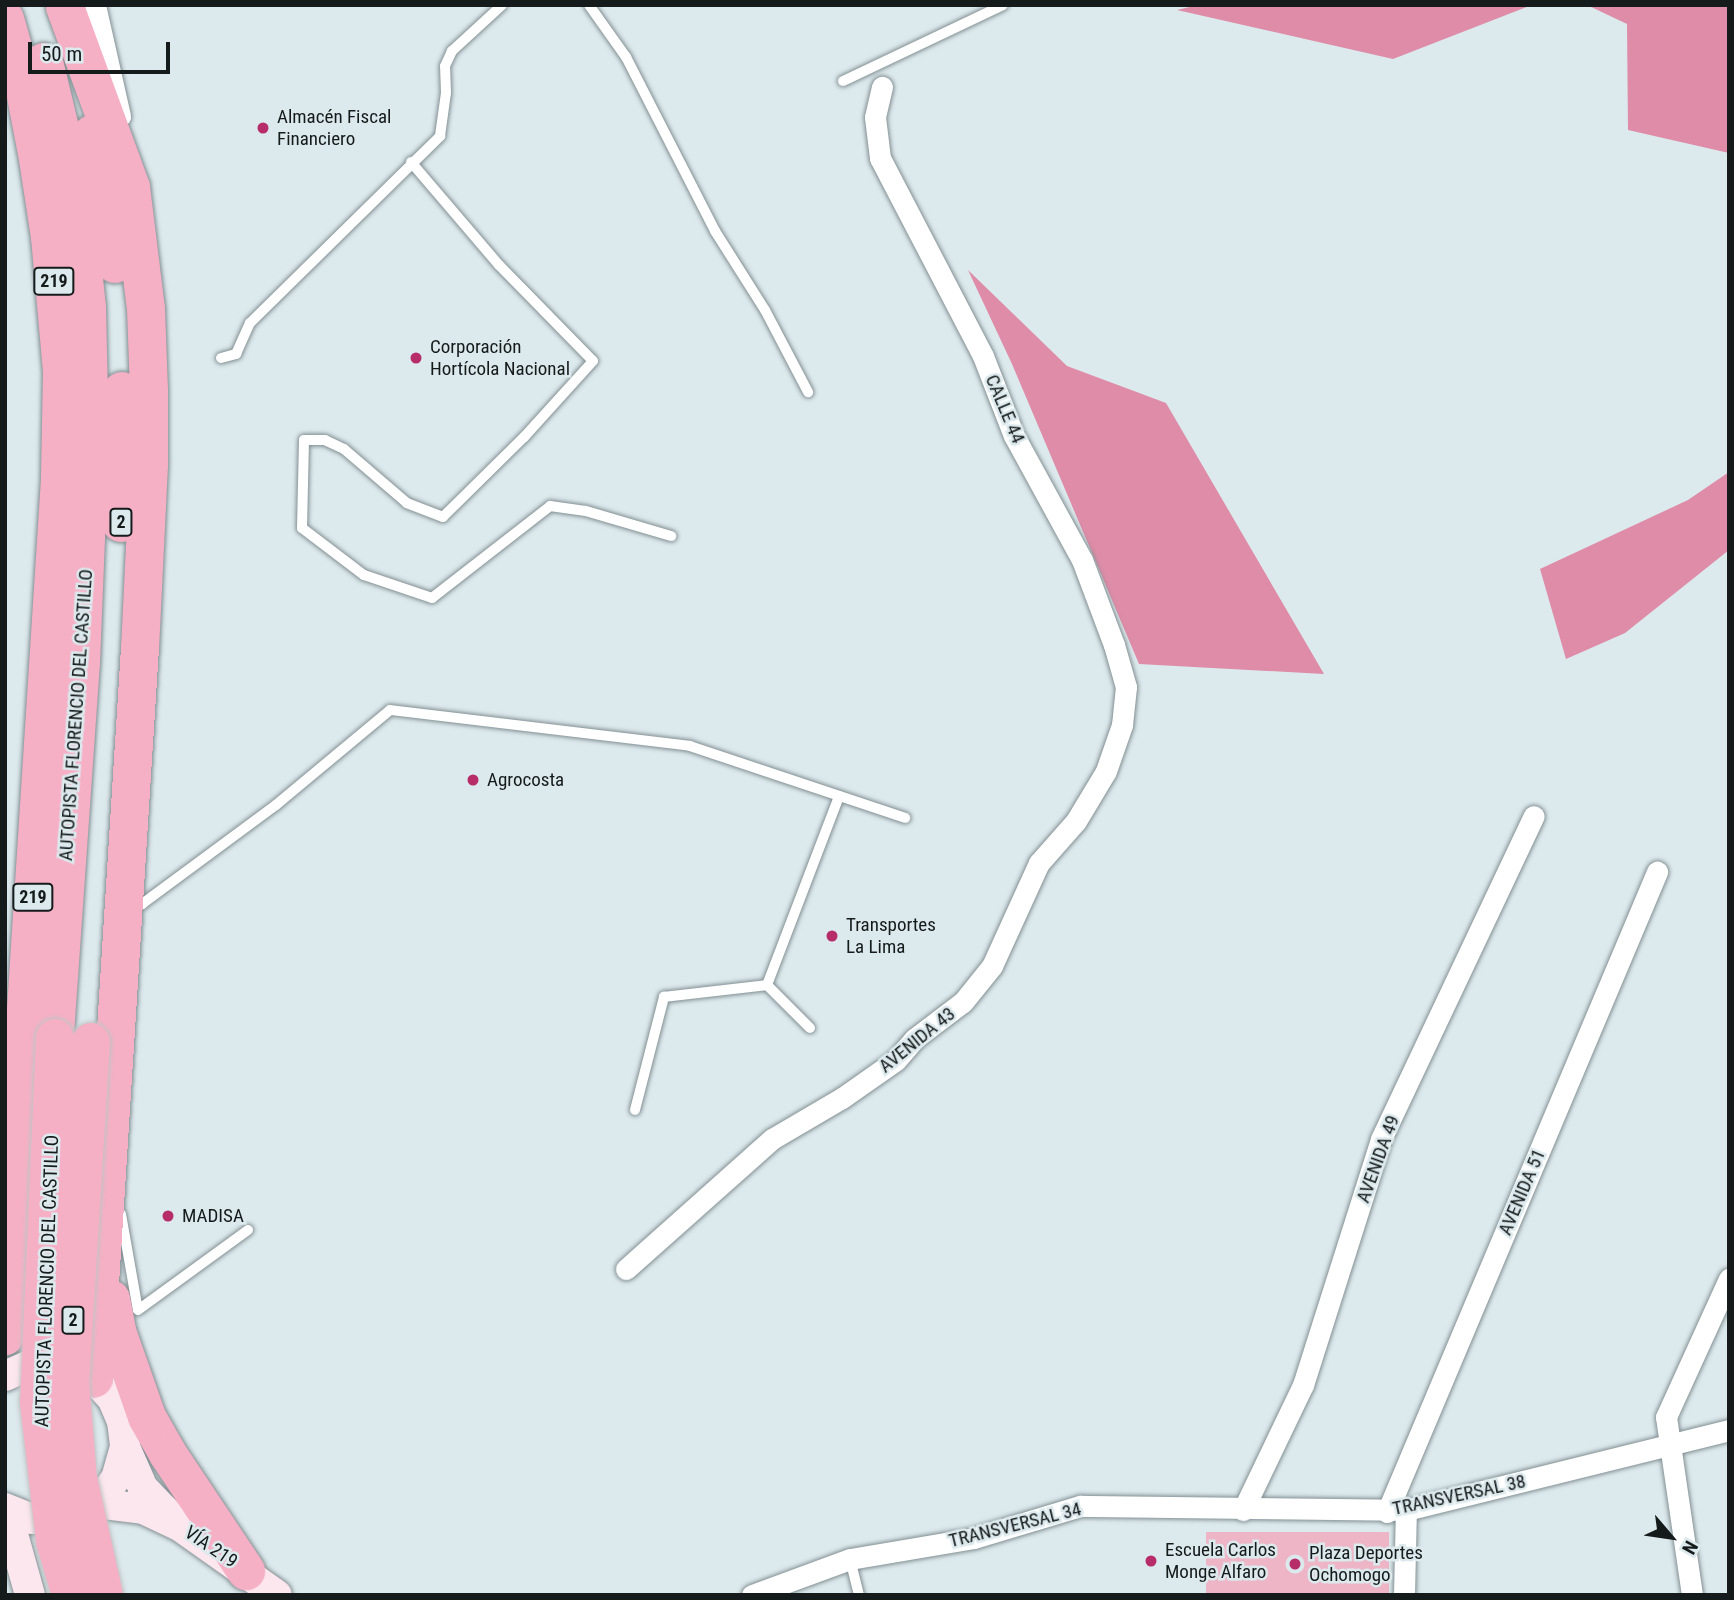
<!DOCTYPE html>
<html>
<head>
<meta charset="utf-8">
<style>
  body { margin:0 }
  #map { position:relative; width:1734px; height:1600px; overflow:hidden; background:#dce9ed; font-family:"Roboto Condensed",sans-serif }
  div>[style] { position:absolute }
  .green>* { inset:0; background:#edb5c6; transform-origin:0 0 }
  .forest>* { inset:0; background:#de8ca7 }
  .roads { filter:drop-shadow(0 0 2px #839093) drop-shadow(0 0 2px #839093) }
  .lane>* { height:10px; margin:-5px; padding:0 5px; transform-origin:5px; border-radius:5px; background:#fff }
  .street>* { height:21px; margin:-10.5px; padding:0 10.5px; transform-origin:10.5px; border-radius:10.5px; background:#fff }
  .secondary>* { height:30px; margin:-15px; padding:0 15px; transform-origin:15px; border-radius:15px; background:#fce7ee }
  .highway>* { height:38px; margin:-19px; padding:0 19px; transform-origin:19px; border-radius:19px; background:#f6b0c6 }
  .bridges { filter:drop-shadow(0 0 2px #c2c3c4) drop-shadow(0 0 2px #c2c3c4) }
  .highway-bridge>* { height:38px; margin:-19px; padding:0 19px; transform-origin:19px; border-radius:19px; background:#f6b0c6 }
  .dots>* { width:19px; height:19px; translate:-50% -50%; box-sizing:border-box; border:4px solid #dce9ed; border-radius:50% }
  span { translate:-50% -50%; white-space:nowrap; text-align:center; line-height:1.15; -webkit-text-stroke:5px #dce9ed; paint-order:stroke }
  .shield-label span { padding:2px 5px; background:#dce9ed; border:2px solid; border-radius:5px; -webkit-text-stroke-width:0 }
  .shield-label { font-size:18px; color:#151a1b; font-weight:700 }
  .poi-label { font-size:19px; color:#151a1b }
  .left { translate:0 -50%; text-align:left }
  .street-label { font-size:19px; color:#151a1b }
  .frame { position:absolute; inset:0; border:7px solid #151a1b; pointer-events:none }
  .north { position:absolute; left:1636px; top:1502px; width:70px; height:70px; -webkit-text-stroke:5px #dce9ed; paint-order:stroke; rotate:119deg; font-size:19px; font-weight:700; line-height:28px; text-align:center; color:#151a1b }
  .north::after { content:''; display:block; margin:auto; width:24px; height:32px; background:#151a1b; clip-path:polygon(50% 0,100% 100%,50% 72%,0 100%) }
  .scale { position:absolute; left:28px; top:42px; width:142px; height:32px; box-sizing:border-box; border:4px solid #151a1b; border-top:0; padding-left:9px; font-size:21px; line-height:24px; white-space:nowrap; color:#151a1b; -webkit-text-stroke:5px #dce9ed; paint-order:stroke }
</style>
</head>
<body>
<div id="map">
  <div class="green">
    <div style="left:1206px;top:1532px;width:183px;height:64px"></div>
  </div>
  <div class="forest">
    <div style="clip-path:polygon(1198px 5px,1532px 5px,1393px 59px,1177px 10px)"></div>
    <div style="clip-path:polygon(1587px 5px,1729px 5px,1729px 153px,1628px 130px,1627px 24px)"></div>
    <div style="clip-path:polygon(968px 270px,1067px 366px,1166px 403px,1324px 674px,1139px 664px,1012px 364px)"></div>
    <div style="clip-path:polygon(1729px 472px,1729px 550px,1625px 633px,1566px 659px,1540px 569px,1688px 500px)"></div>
  </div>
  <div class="roads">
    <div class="lane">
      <div style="left:589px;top:5px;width:64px;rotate:54.6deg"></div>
      <div style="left:626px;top:57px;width:195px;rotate:62.9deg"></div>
      <div style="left:715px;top:231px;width:93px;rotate:57.7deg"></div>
      <div style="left:765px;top:310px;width:93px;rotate:62.3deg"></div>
      <div style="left:843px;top:81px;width:177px;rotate:-25.4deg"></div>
      <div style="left:411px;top:162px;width:135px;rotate:49.5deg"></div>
      <div style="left:499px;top:265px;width:134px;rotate:45.6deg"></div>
      <div style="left:593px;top:361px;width:103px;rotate:132.2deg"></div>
      <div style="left:524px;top:437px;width:114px;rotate:135.4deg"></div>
      <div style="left:443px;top:517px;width:39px;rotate:-159deg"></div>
      <div style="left:407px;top:503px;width:83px;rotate:-139.4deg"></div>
      <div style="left:344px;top:449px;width:21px;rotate:-155deg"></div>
      <div style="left:325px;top:440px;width:21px;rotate:180deg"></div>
      <div style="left:304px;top:440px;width:88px;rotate:91.3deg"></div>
      <div style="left:302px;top:528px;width:78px;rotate:37.2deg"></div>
      <div style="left:364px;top:575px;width:72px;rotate:18.7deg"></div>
      <div style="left:432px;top:598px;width:150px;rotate:-37.9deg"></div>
      <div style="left:550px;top:506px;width:36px;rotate:8deg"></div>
      <div style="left:586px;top:511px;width:89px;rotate:16.4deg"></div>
      <div style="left:221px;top:358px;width:16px;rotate:-15deg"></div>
      <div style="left:236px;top:354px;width:34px;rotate:-66deg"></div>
      <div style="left:250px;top:323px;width:267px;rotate:-44.5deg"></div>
      <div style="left:440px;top:136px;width:43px;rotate:-82.1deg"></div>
      <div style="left:446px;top:93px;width:27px;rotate:-92deg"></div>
      <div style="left:445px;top:66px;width:17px;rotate:-65deg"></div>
      <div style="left:452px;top:51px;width:68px;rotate:-42.6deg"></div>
      <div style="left:133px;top:898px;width:11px;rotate:34deg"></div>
      <div style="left:142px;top:904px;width:167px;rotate:-36.5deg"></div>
      <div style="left:276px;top:805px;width:148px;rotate:-39.8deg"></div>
      <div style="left:390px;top:710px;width:302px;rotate:6.8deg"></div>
      <div style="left:690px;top:746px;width:227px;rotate:18.5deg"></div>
      <div style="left:810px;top:1028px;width:61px;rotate:-135deg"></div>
      <div style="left:767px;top:985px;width:202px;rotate:-69.1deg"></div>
      <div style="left:635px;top:1110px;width:117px;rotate:-75.6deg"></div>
      <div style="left:664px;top:997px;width:104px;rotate:-6.6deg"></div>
      <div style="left:121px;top:1214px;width:97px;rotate:80deg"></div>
      <div style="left:138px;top:1310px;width:136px;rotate:-36deg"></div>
      <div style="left:850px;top:1559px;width:37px;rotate:76deg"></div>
    </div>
    <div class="street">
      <div style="left:95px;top:5px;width:114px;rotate:77.3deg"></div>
      <div style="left:626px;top:1269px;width:195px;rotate:-41.7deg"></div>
      <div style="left:772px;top:1139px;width:81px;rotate:-30.4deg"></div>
      <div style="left:842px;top:1098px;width:66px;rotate:-35.1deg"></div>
      <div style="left:896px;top:1060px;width:28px;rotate:-49deg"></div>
      <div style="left:914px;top:1039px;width:61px;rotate:-37.1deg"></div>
      <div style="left:963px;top:1002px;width:46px;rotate:-51.1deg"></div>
      <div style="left:992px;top:966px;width:113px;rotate:-65.5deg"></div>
      <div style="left:1039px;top:863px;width:56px;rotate:-48.6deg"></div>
      <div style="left:1076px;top:821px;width:58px;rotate:-59deg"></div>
      <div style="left:1106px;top:771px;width:49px;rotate:-70.8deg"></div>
      <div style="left:1122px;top:725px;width:38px;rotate:-84deg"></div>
      <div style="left:1126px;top:687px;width:44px;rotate:-105.9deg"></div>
      <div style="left:1114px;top:645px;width:91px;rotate:-110.6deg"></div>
      <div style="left:1082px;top:560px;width:141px;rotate:-118.7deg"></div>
      <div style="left:1014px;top:436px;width:86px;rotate:-111.2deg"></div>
      <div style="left:983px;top:356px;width:223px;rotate:-117.5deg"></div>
      <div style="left:880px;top:158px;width:41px;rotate:-97deg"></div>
      <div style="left:875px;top:117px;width:31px;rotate:-77deg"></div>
      <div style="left:1243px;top:1510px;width:139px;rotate:-64.4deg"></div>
      <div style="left:1303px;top:1385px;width:258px;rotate:-72.4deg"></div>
      <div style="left:1381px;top:1139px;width:357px;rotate:-64.7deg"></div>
      <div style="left:1387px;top:1512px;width:695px;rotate:-67.13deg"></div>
      <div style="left:752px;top:1595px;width:104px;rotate:-20.2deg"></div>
      <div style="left:850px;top:1559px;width:126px;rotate:-9.6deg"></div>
      <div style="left:974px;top:1538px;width:111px;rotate:-16.8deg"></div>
      <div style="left:1080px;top:1506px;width:326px;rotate:0.7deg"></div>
      <div style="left:1406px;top:1510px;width:333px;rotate:-13.9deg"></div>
      <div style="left:1404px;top:1595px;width:85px;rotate:-88.7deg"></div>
      <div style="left:1692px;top:1595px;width:180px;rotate:-98.3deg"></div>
      <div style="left:1666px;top:1417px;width:152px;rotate:-65.5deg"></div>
    </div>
    <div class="secondary">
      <div style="left:5px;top:1376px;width:27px;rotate:-24deg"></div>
      <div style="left:30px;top:1365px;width:22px;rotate:-3deg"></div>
      <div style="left:52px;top:1364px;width:22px;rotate:10deg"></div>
      <div style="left:74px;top:1368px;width:23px;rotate:29deg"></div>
      <div style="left:94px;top:1379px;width:26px;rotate:47deg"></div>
      <div style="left:112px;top:1398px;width:25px;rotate:67deg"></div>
      <div style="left:122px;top:1421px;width:26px;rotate:83deg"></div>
      <div style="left:125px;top:1447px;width:32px;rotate:106deg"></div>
      <div style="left:116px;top:1478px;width:16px;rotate:125deg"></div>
      <div style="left:107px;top:1491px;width:39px;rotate:142deg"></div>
      <div style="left:76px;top:1515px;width:23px;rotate:167deg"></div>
      <div style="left:54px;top:1520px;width:22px;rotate:-177deg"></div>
      <div style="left:32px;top:1519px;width:29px;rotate:-158deg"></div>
      <div style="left:125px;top:1447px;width:45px;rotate:66.3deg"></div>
      <div style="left:143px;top:1488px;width:40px;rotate:46deg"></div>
      <div style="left:96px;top:1503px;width:47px;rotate:7.3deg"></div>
      <div style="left:143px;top:1509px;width:38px;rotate:25deg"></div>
      <div style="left:178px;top:1525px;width:121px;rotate:35.3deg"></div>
      <div style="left:6px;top:1509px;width:89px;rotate:74.4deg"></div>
    </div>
    <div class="highway">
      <div style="left:65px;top:7px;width:192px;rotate:69.9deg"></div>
      <div style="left:131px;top:187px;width:123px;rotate:83deg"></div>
      <div style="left:146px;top:309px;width:81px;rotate:87.9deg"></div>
      <div style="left:149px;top:390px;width:75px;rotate:90deg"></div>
      <div style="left:149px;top:465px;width:183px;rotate:92.8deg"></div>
      <div style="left:140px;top:648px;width:732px;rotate:93.6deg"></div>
      <div style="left:5px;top:19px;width:70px;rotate:74.2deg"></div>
      <div style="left:24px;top:86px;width:74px;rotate:79.1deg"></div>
      <div style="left:38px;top:159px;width:79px;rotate:81.3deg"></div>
      <div style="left:50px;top:237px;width:136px;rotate:84.9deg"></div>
      <div style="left:62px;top:372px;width:107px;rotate:91.1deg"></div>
      <div style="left:60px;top:479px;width:859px;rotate:93.67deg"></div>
      <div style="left:44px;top:62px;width:98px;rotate:76.4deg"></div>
      <div style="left:67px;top:157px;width:85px;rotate:81.2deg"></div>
      <div style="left:80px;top:241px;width:67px;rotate:84deg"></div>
      <div style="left:87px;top:308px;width:131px;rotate:88.7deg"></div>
      <div style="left:90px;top:439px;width:223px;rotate:92.3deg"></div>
      <div style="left:81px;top:662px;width:377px;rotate:94deg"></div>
      <div style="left:92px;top:134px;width:132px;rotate:80deg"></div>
      <div style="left:121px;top:523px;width:132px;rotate:-89.6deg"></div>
      <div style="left:111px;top:1299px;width:36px;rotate:79deg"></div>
      <div style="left:118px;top:1334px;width:88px;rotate:70.7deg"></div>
      <div style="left:147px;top:1417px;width:43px;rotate:60.4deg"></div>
      <div style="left:168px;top:1454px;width:141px;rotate:56.3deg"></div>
    </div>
  </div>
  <div class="bridges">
    <div class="highway-bridge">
      <div style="left:55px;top:1038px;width:364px;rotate:92.5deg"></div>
      <div style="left:39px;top:1402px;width:140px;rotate:83.4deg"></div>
      <div style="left:55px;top:1541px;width:56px;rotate:73.5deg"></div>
      <div style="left:91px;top:1042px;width:341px;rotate:93.5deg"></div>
      <div style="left:70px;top:1382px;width:97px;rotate:85.3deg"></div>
      <div style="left:78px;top:1479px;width:119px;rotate:77.4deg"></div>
    </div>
  </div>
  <div class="dots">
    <div style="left:263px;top:128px;background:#b62d6a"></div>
    <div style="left:416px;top:358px;background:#b62d6a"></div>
    <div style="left:473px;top:780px;background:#b62d6a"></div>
    <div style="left:832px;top:936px;background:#b62d6a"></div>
    <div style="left:168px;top:1216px;background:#b62d6a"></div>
    <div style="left:1151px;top:1561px;background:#b62d6a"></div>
    <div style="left:1295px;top:1564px;background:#b62d6a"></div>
  </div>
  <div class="shield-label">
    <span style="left:54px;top:281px">219</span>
    <span style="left:121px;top:522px">2</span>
    <span style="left:33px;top:897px">219</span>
    <span style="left:73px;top:1320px">2</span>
  </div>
  <div class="poi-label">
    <span class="left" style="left:277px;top:128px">Almacén Fiscal<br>Financiero</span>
    <span class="left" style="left:430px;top:358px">Corporación<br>Hortícola Nacional</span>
    <span class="left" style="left:487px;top:780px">Agrocosta</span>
    <span class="left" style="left:846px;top:936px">Transportes<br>La Lima</span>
    <span class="left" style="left:182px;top:1216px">MADISA</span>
    <span class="left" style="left:1165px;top:1561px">Escuela Carlos<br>Monge Alfaro</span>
    <span class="left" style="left:1309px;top:1564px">Plaza Deportes<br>Ochomogo</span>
  </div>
  <div class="street-label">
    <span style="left:1005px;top:409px;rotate:67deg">CALLE 44</span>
    <span style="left:76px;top:715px;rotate:-86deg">AUTOPISTA FLORENCIO DEL CASTILLO</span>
    <span style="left:917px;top:1040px;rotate:-39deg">AVENIDA 43</span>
    <span style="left:1378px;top:1159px;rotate:-70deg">AVENIDA 49</span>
    <span style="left:1522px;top:1192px;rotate:-67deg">AVENIDA 51</span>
    <span style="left:47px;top:1281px;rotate:-88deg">AUTOPISTA FLORENCIO DEL CASTILLO</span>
    <span style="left:1459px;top:1495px;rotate:-12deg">TRANSVERSAL 38</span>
    <span style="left:1015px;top:1525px;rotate:-14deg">TRANSVERSAL 34</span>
    <span style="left:211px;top:1547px;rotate:34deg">VÍA 219</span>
  </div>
  <div class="frame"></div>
  <div class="north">N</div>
  <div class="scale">50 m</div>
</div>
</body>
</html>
